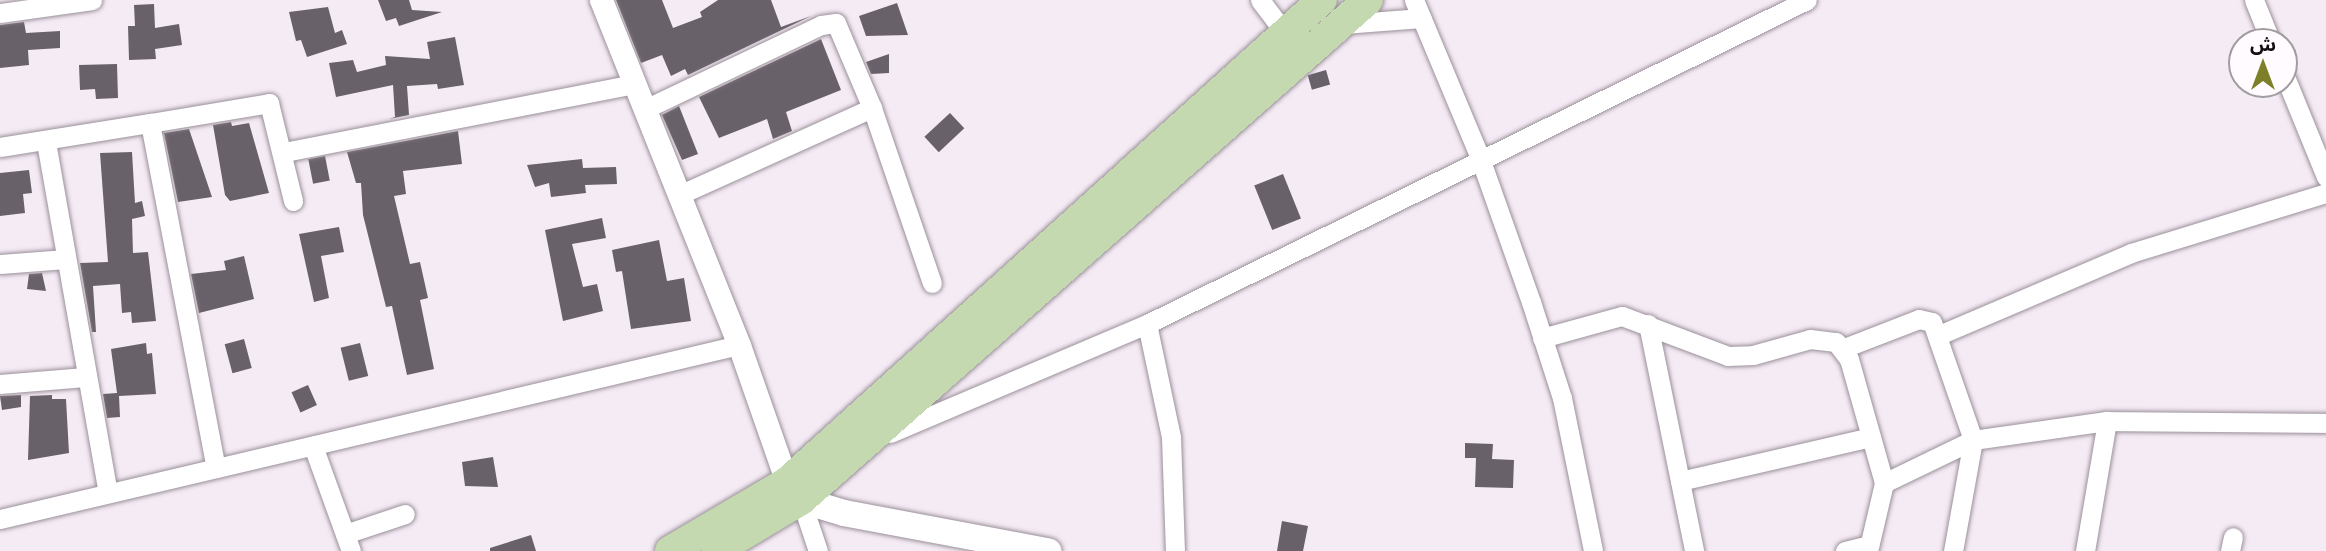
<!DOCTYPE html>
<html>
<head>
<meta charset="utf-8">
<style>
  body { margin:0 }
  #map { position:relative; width:2326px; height:551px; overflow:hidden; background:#f5ebf5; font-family:"IBM Plex Sans","Noto Sans Arabic",sans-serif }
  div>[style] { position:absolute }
  .building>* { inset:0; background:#696169; transform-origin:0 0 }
  .roads { filter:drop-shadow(0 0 2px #9a909a) drop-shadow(0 0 2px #9a909a) }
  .minor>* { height:19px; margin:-9.5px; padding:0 9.5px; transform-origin:9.5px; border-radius:9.5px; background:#fff }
  .tertiary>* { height:23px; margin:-11.5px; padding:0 11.5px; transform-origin:11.5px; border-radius:11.5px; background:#fff }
  .secondary>* { height:26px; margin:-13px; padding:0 13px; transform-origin:13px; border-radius:13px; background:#fff }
  .primary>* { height:30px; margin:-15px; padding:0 15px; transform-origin:15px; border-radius:15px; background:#c4d9af }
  span { translate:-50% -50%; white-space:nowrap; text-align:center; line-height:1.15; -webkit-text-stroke:5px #fffbff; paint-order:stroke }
  .north { position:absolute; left:2228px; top:28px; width:70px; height:70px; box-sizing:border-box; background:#fffbff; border:2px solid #a09da0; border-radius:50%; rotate:0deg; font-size:19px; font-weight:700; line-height:28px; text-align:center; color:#120f12 }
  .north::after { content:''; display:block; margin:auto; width:24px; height:32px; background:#7e8029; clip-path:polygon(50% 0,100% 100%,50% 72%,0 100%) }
</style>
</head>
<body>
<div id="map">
  <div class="building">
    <div style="clip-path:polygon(378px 0,409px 0,412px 10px,442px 12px,399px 26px,396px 18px,386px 21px)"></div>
    <div style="clip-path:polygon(616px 0,662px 0,673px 28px,702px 17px,700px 12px,718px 0,771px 0,781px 27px,811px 16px,688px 75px,685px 69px,671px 76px,662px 55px,641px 63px)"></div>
    <div style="clip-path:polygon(897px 3px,908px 35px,866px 36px,859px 16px)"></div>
    <div style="clip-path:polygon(154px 4px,155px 28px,179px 24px,182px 45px,155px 49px,156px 59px,129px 60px,128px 26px,135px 26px,134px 5px)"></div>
    <div style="clip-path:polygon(328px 7px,335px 33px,342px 30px,347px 44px,307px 57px,301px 40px,296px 41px,289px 12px)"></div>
    <div style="clip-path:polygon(24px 22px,26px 33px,60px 31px,60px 48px,28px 50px,29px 65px,0 68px,0 25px)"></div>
    <div style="clip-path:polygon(455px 37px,464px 85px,438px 89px,437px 84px,407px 86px,409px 115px,389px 119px,395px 117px,393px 85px,336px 97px,329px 63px,353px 60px,357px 72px,386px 65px,385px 56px,430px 59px,427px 42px)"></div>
    <div style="clip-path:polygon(821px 39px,841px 90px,786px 112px,792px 131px,773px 139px,767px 119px,719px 138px,699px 97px)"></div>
    <div style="clip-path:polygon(889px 54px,889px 73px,871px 74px,866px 62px)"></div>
    <div style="clip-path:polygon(117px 64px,118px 98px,96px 99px,95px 89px,80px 90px,79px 65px)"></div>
    <div style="left:1326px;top:70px;width:15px;height:19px;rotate:74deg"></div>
    <div style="clip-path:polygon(679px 106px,698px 154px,682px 160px,662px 115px)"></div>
    <div style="left:950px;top:113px;width:21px;height:35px;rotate:47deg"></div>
    <div style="clip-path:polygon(231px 122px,232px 126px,249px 123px,269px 193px,230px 201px,225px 195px,213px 125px)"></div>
    <div style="clip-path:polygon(189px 129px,212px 197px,178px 202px,164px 133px)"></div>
    <div style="clip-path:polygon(458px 131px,462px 164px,403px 171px,406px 194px,394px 196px,410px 264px,420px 262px,428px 298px,420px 300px,434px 369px,407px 375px,392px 306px,386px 307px,363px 215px,361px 183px,356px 183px,347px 152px)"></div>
    <div style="clip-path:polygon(132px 152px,135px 203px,142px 201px,145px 216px,132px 219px,133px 253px,148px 252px,156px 321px,132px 323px,131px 312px,122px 313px,120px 284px,93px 286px,96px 332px,92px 332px,80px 263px,108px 262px,100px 153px)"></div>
    <div style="left:325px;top:156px;width:25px;height:17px;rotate:79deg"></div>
    <div style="clip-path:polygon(582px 159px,583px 168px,616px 167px,617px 184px,585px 185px,586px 193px,551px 197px,549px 183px,535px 187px,527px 165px)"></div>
    <div style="clip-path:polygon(29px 170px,32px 193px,23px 194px,25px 213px,0 216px,0 173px)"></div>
    <div style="left:1283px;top:174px;width:48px;height:31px;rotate:68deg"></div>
    <div style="clip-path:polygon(602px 218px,606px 238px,572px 244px,583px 287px,597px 284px,603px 311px,563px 321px,545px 230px)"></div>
    <div style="clip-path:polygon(339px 227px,344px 252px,321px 256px,329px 298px,314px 302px,299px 234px)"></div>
    <div style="clip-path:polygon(659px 240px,667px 281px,684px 278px,691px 321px,631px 329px,622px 271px,616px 272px,612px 250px)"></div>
    <div style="clip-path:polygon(244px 256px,254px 299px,199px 313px,191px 274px,226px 270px,224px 261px)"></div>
    <div style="clip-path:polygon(42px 273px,46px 291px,27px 289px,29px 274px)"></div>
    <div style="left:244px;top:339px;width:30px;height:20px;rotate:75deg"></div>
    <div style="clip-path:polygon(146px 343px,147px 354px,152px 353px,156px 394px,119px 396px,120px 417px,107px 418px,103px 394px,117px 393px,111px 349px)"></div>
    <div style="left:360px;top:343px;width:34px;height:20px;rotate:76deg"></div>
    <div style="left:308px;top:385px;width:22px;height:18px;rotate:66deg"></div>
    <div style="clip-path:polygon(21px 395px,21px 407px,2px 410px,0 396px)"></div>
    <div style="clip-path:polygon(52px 395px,52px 399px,66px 399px,69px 453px,28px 460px,30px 396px)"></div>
    <div style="clip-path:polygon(1465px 443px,1493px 444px,1492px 459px,1514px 460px,1513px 488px,1475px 487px,1476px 458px,1465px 458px)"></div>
    <div style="clip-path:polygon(493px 457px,498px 487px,465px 486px,462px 462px)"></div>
    <div style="clip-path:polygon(1282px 521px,1308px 526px,1303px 551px,1277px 551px)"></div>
    <div style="clip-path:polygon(531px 535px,536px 551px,490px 551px,490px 548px)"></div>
  </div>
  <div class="roads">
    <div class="minor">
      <div style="left:1260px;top:0;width:51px;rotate:52.9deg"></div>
      <div style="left:1414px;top:0;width:171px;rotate:67.3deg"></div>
      <div style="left:1480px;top:158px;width:153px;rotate:70.5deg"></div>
      <div style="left:1531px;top:302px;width:101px;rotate:72.1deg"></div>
      <div style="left:1562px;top:398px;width:156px;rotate:78.5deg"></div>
      <div style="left:2254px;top:0;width:45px;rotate:68deg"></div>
      <div style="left:0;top:13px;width:93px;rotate:-8deg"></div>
      <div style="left:1343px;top:24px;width:79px;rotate:-4.3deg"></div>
      <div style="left:2284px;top:74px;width:111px;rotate:67.8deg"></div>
      <div style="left:645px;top:109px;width:195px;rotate:-25.5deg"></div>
      <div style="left:821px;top:25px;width:15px;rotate:-8deg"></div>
      <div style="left:836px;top:23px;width:92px;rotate:67deg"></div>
      <div style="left:872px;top:108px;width:185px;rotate:71.1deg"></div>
      <div style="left:150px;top:123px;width:121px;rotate:-9.5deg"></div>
      <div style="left:269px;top:103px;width:101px;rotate:76.2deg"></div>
      <div style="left:46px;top:142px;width:356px;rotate:80deg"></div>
      <div style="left:0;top:147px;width:152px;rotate:-9.1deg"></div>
      <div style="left:150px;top:123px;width:351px;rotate:79.2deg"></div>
      <div style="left:284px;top:152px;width:357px;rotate:-11deg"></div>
      <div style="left:679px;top:195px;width:212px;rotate:-24.3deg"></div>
      <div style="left:0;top:264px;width:66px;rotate:-4.3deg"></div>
      <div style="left:1147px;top:324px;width:116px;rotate:78deg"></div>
      <div style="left:1171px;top:437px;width:114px;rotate:88deg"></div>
      <div style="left:1648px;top:324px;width:232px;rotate:78.5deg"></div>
      <div style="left:1939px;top:335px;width:209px;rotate:-23.1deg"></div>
      <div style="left:2131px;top:253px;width:204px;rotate:-17.1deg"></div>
      <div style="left:1542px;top:338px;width:83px;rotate:-15.4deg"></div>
      <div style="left:1622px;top:316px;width:113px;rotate:20.7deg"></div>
      <div style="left:1728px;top:356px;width:25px;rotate:-2deg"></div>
      <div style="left:1753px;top:355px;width:59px;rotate:-15.7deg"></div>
      <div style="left:1810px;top:339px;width:26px;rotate:7deg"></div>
      <div style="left:1836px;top:342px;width:21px;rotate:53deg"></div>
      <div style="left:1849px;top:359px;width:129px;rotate:74.2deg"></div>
      <div style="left:1884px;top:483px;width:70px;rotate:103.2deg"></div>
      <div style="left:1844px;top:348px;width:80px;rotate:-21.1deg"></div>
      <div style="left:1919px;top:319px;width:13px;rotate:13deg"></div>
      <div style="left:1932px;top:322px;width:125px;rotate:70.8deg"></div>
      <div style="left:1973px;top:440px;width:113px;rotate:100.2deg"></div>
      <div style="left:0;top:384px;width:85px;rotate:-4.7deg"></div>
      <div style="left:890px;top:433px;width:279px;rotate:-23deg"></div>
      <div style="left:1147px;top:324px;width:735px;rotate:-26.15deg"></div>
      <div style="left:313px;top:446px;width:112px;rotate:70.1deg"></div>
      <div style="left:1680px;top:481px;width:196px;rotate:-13deg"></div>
      <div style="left:1884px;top:483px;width:99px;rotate:-25.8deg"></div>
      <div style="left:1973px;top:440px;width:135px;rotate:-8.1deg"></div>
      <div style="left:2107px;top:421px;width:219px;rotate:0.5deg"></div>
      <div style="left:801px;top:500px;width:54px;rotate:71.6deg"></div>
      <div style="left:0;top:519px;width:759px;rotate:-13.25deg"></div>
      <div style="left:345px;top:534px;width:63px;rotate:-18.4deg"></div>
      <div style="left:1845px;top:551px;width:25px;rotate:-14deg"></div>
      <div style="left:2085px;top:551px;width:132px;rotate:-80.4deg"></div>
      <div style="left:2230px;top:551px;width:14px;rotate:-78deg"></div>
    </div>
    <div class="tertiary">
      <div style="left:601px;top:0;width:372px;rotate:68.2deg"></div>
      <div style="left:739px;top:345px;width:145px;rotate:70.7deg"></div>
    </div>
    <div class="secondary">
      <div style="left:790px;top:486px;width:18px;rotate:52deg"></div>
      <div style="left:801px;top:500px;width:45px;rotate:16.8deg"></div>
      <div style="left:844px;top:513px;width:208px;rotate:10.6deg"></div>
    </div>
    <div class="primary">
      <div style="left:670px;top:551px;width:136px;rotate:-30.5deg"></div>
      <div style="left:787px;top:482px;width:720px;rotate:-42.02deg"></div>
      <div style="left:716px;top:551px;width:99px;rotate:-31deg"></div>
      <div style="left:801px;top:500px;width:756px;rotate:-41.41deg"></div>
    </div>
  </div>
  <div class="north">ش</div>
</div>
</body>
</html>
